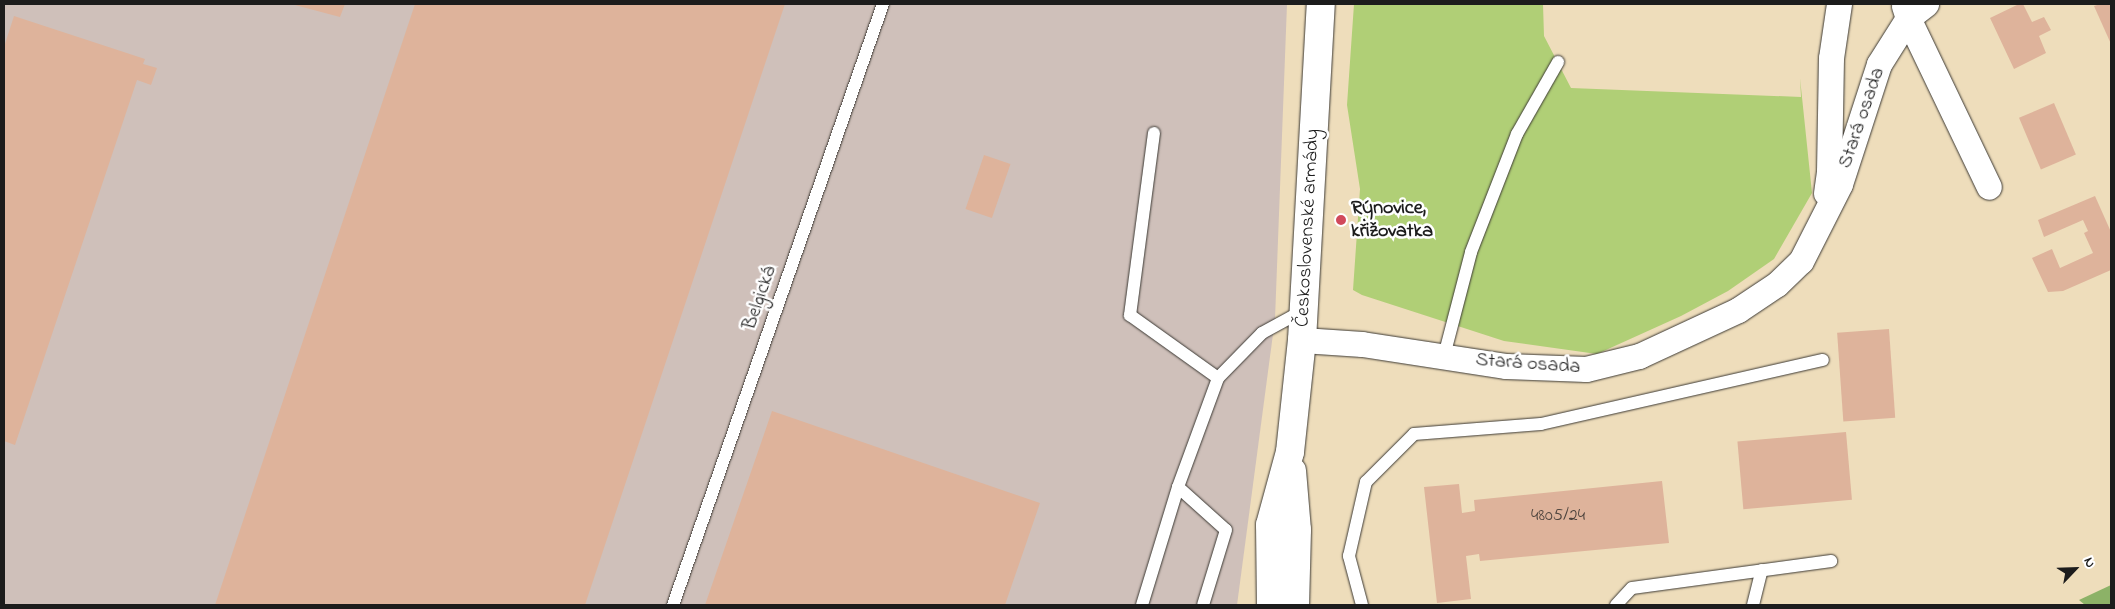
<!DOCTYPE html>
<html>
<head>
<meta charset="utf-8">
<style>
  body { margin:0 }
  #map { position:relative; width:2115px; height:609px; overflow:hidden; background:#edb; font-family:"Indie Flower",sans-serif }
  div>[style] { position:absolute }
  .industrial>* { inset:0; background:#cfc0ba }
  .green>* { inset:0; background:#b0cf76 }
  .forest>* { inset:0; background:#8cb267 }
  .building>* { inset:0; background:#deb39b; transform-origin:0 0 }
  .roads { filter:drop-shadow(0 0 1px #3c3934) drop-shadow(0 0 1px #3c3934) }
  .lane>* { height:12px; margin:-6px; padding:0 6px; transform-origin:6px; border-radius:6px; background:#fff }
  .street>* { height:25px; margin:-12.5px; padding:0 12.5px; transform-origin:12.5px; border-radius:12.5px; background:#fff }
  .secondary>* { height:28px; margin:-14px; padding:0 14px; transform-origin:14px; border-radius:14px; background:#fff }
  .dots>* { width:14px; height:14px; translate:-50% -50%; box-sizing:border-box; border:2px solid #fff; border-radius:50% }
  span { translate:-50% -50%; white-space:nowrap; text-align:center; line-height:1.15; -webkit-text-stroke:5px #fff; paint-order:stroke }
  .number-label { font-size:18px; color:#4c423c }
  .number-label span { -webkit-text-stroke-width:0 }
  .street-label { font-size:20px; color:#1c1c1c }
  .poi-label { font-size:20px; color:#1c1c1c; font-weight:700 }
  .left { translate:0 -50%; text-align:left }
  .frame { position:absolute; inset:0; border:5px solid #1c1c1c; pointer-events:none }
  .north { position:absolute; left:2050px; top:544px; width:50px; height:50px; -webkit-text-stroke:4px #fff; paint-order:stroke; rotate:66deg; font-size:14px; font-weight:700; line-height:20px; text-align:center; color:#1c1c1c }
  .north::after { content:''; display:block; margin:auto; width:18px; height:22px; background:#1c1c1c; clip-path:polygon(50% 0,100% 100%,50% 72%,0 100%) }
</style>
</head>
<body>
<div id="map">
  <div class="industrial">
    <div style="clip-path:polygon(4px 4px,1287px 4px,1275px 319px,1237px 605px,4px 605px)"></div>
  </div>
  <div class="green">
    <div style="clip-path:polygon(1354px 4px,1543px 4px,1544px 36px,1571px 88px,1801px 97px,1800px 78px,1812px 193px,1774px 259px,1728px 291px,1681px 316px,1597px 354px,1504px 341px,1362px 295px,1353px 290px,1360px 189px,1347px 105px)"></div>
  </div>
  <div class="forest">
    <div style="clip-path:polygon(2111px 585px,2111px 605px,2085px 605px,2079px 600px)"></div>
  </div>
  <div class="building">
    <div style="clip-path:polygon(291px 4px,345px 4px,340px 17px)"></div>
    <div style="clip-path:polygon(415px 4px,785px 4px,585px 605px,215px 605px)"></div>
    <div style="clip-path:polygon(2019px 4px,2023px 4px,2032px 22px,2044px 17px,2051px 30px,2039px 36px,2046px 53px,2014px 69px,1990px 18px)"></div>
    <div style="clip-path:polygon(2100px 4px,2111px 4px,2111px 44px,2094px 6px)"></div>
    <div style="clip-path:polygon(14px 16px,145px 59px,143px 64px,157px 68px,151px 85px,137px 80px,15px 445px,4px 441px,4px 47px)"></div>
    <div style="left:2054px;top:103px;width:56px;height:38px;rotate:67deg"></div>
    <div style="left:984px;top:155px;width:28px;height:57px;rotate:19deg"></div>
    <div style="clip-path:polygon(2095px 196px,2111px 232px,2111px 270px,2063px 291px,2048px 292px,2032px 258px,2052px 249px,2060px 268px,2093px 253px,2084px 233px,2088px 231px,2083px 220px,2044px 237px,2038px 220px)"></div>
    <div style="left:1889px;top:329px;width:89px;height:52px;rotate:86deg"></div>
    <div style="clip-path:polygon(772px 411px,1040px 503px,1005px 605px,705px 605px)"></div>
    <div style="left:1846px;top:432px;width:68px;height:109px;rotate:85deg"></div>
    <div style="clip-path:polygon(1662px 481px,1669px 543px,1480px 561px,1479px 554px,1466px 556px,1471px 599px,1437px 603px,1424px 487px,1459px 484px,1462px 513px,1475px 511px,1474px 500px)"></div>
  </div>
  <div class="roads">
    <div class="lane">
      <div style="left:1154px;top:133px;width:184px;rotate:97.5deg"></div>
      <div style="left:1130px;top:315px;width:108px;rotate:35.6deg"></div>
      <div style="left:1444px;top:356px;width:107px;rotate:-75.4deg"></div>
      <div style="left:1471px;top:252px;width:127px;rotate:-68.7deg"></div>
      <div style="left:1517px;top:134px;width:83px;rotate:-60.3deg"></div>
      <div style="left:1178px;top:487px;width:64px;rotate:41.9deg"></div>
      <div style="left:1226px;top:530px;width:78px;rotate:107deg"></div>
      <div style="left:673px;top:605px;width:637px;rotate:-70.74deg"></div>
      <div style="left:1142px;top:605px;width:123px;rotate:-73deg"></div>
      <div style="left:1178px;top:487px;width:116px;rotate:-69.8deg"></div>
      <div style="left:1218px;top:378px;width:63px;rotate:-45.6deg"></div>
      <div style="left:1262px;top:333px;width:48px;rotate:-28.7deg"></div>
      <div style="left:1362px;top:605px;width:51px;rotate:-104.9deg"></div>
      <div style="left:1349px;top:556px;width:76px;rotate:-77.1deg"></div>
      <div style="left:1366px;top:482px;width:68px;rotate:-45deg"></div>
      <div style="left:1414px;top:434px;width:127px;rotate:-4.5deg"></div>
      <div style="left:1541px;top:424px;width:289px;rotate:-12.8deg"></div>
      <div style="left:1616px;top:605px;width:23px;rotate:-47deg"></div>
      <div style="left:1632px;top:588px;width:201px;rotate:-7.7deg"></div>
      <div style="left:1753px;top:605px;width:36px;rotate:-76deg"></div>
    </div>
    <div class="street">
      <div style="left:1904px;top:6px;width:13px;rotate:72deg"></div>
      <div style="left:1908px;top:18px;width:187px;rotate:64.4deg"></div>
      <div style="left:1826px;top:193px;width:21px;rotate:-82deg"></div>
      <div style="left:1829px;top:172px;width:114px;rotate:-89deg"></div>
      <div style="left:1831px;top:58px;width:55px;rotate:-81.6deg"></div>
      <div style="left:1302px;top:340px;width:60px;rotate:3.8deg"></div>
      <div style="left:1362px;top:344px;width:146px;rotate:8.7deg"></div>
      <div style="left:1506px;top:366px;width:80px;rotate:2.1deg"></div>
      <div style="left:1586px;top:369px;width:55px;rotate:-13.8deg"></div>
      <div style="left:1639px;top:356px;width:109px;rotate:-24.9deg"></div>
      <div style="left:1738px;top:310px;width:47px;rotate:-33.7deg"></div>
      <div style="left:1777px;top:284px;width:33px;rotate:-44deg"></div>
      <div style="left:1801px;top:261px;width:86px;rotate:-63.1deg"></div>
      <div style="left:1840px;top:184px;width:126px;rotate:-72deg"></div>
      <div style="left:1879px;top:64px;width:54px;rotate:-57.8deg"></div>
      <div style="left:1908px;top:18px;width:23px;rotate:-38deg"></div>
    </div>
    <div class="secondary">
      <div style="left:1292px;top:471px;width:59px;rotate:85.2deg"></div>
      <div style="left:1297px;top:530px;width:75px;rotate:91.5deg"></div>
      <div style="left:1271px;top:605px;width:80px;rotate:-90.7deg"></div>
      <div style="left:1270px;top:525px;width:76px;rotate:-74.7deg"></div>
      <div style="left:1290px;top:452px;width:113px;rotate:-83.9deg"></div>
      <div style="left:1302px;top:340px;width:337px;rotate:-86.8deg"></div>
    </div>
  </div>
  <div class="dots">
    <div style="left:1341px;top:220px;background:#d1495b"></div>
  </div>
  <div class="number-label">
    <span style="left:1558px;top:516px">4805/24</span>
  </div>
  <div class="street-label">
    <span style="left:1862px;top:118px;rotate:-71deg">Stará osada</span>
    <span style="left:1308px;top:228px;rotate:-87deg">Československé armády</span>
    <span style="left:760px;top:298px;rotate:-71deg">Belgická</span>
    <span style="left:1528px;top:364px;rotate:4deg">Stará osada</span>
  </div>
  <div class="poi-label">
    <span class="left" style="left:1351px;top:220px">Rýnovice,<br>křižovatka</span>
  </div>
  <div class="frame"></div>
  <div class="north">N</div>
</div>
</body>
</html>
